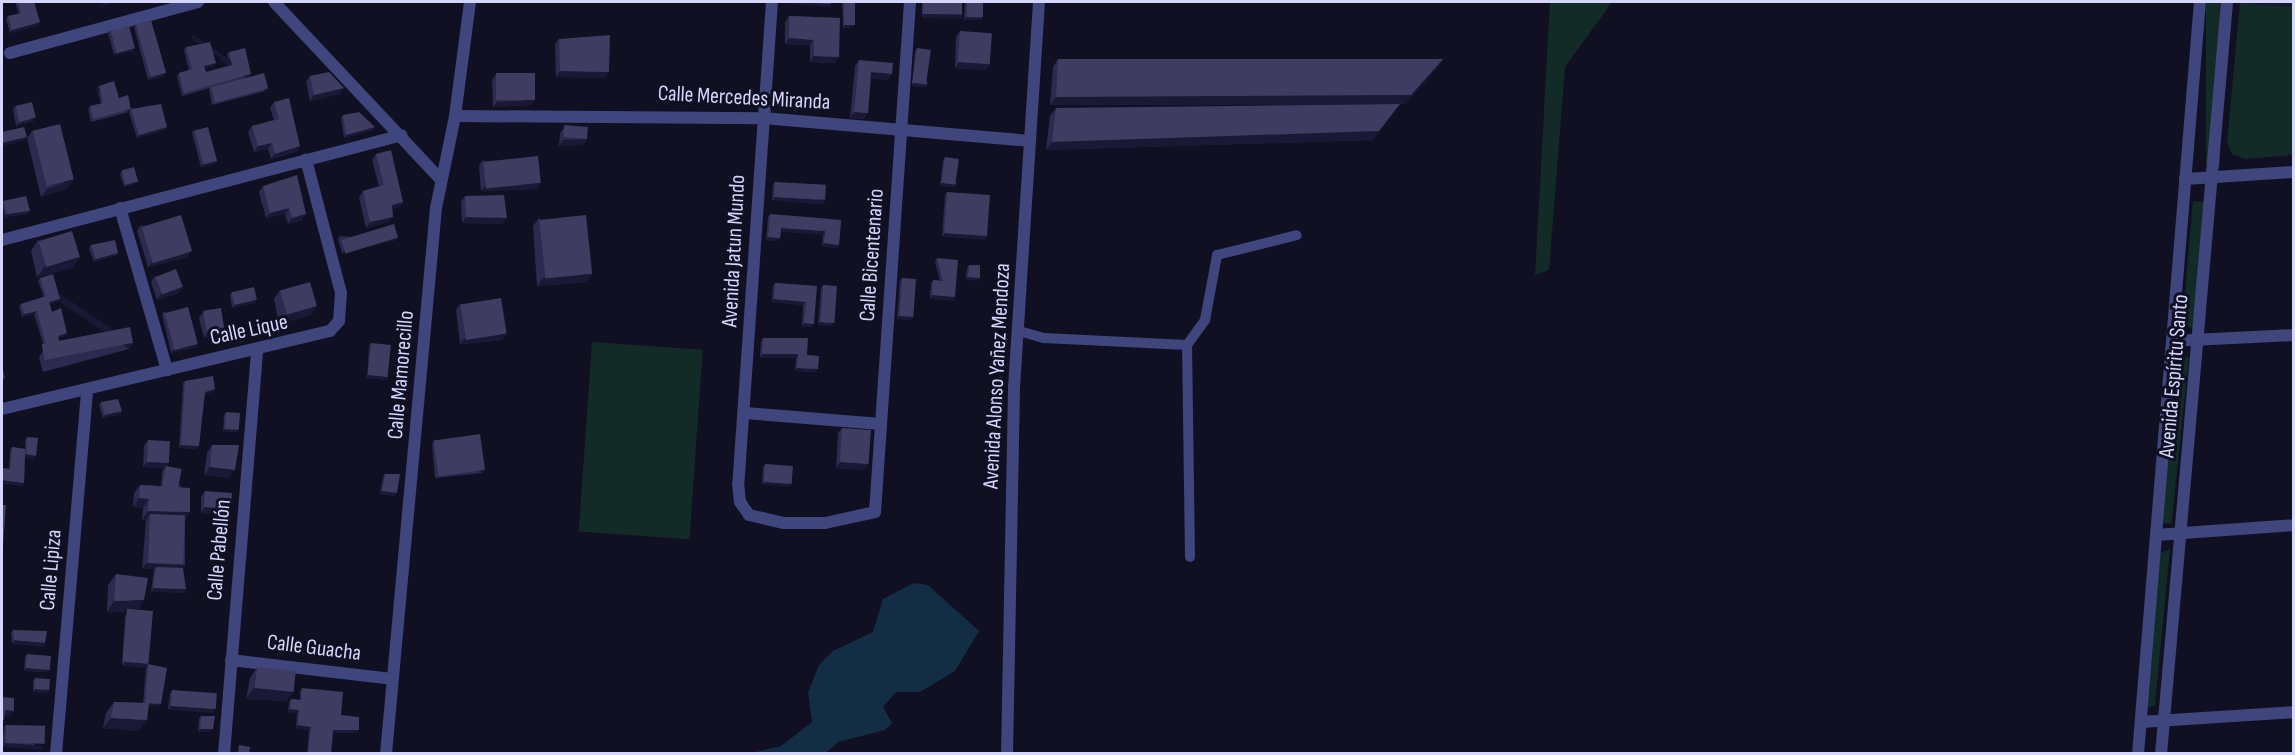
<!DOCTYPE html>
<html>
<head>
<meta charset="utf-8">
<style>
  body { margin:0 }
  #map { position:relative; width:2295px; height:755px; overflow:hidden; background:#101022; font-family:"Sofia Sans Condensed",sans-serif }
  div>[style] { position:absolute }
  .green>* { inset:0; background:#132b27; transform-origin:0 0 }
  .water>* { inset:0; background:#122d44 }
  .service>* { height:10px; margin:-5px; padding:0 5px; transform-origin:5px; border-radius:5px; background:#3e467d }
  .minor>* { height:12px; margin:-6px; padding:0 6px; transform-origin:6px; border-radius:6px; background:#3e467d }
  .tertiary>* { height:12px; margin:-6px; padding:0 6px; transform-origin:6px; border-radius:6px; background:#3e467d }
  .wall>* { inset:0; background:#2c2a4e; transform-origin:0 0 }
  .shaded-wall>* { inset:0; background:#191835; transform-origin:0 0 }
  .building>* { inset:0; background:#3e3c61; transform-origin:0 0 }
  span { translate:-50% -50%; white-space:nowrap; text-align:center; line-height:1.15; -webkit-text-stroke:6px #101022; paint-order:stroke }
  .street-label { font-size:22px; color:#d4d6fc }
  .frame { position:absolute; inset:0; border:3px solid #d4d6fc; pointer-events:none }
</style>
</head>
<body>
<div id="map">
  <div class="green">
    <div style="clip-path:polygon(1550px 2px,1612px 2px,1565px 67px,1549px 270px,1535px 275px)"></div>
    <div style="left:2206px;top:2px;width:14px;height:163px"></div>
    <div style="clip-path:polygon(2240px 2px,2293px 2px,2293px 155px,2244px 159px,2232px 154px,2227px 143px)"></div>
    <div style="left:2193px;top:201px;width:11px;height:126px;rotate:5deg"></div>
    <div style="left:592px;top:342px;width:111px;height:190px;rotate:4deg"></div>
    <div style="left:2179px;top:356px;width:10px;height:168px;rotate:6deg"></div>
    <div style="clip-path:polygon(2170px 549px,2155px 705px,2148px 708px,2160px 553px)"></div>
  </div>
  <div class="water">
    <div style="clip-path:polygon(914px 583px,928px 585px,979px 631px,955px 671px,920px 692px,896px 692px,883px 707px,892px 723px,885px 730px,838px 742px,826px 753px,752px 753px,781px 746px,812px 722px,808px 692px,819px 665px,833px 651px,873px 632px,883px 599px)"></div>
  </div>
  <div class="service">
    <div style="left:1019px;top:331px;width:26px;rotate:16deg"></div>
    <div style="left:1044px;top:338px;width:143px;rotate:2.8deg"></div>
    <div style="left:1190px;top:557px;width:212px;rotate:-90.8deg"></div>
    <div style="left:1187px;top:345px;width:31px;rotate:-54deg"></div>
    <div style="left:1205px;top:320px;width:66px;rotate:-79.5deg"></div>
    <div style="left:1217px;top:255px;width:82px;rotate:-14deg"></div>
  </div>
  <div class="minor">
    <div style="left:274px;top:2px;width:244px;rotate:46.8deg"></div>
    <div style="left:772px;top:2px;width:482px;rotate:94deg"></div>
    <div style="left:738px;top:483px;width:19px;rotate:84deg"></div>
    <div style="left:740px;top:502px;width:16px;rotate:55deg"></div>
    <div style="left:749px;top:515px;width:36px;rotate:13deg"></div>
    <div style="left:784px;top:523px;width:41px"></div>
    <div style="left:825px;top:523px;width:51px;rotate:-12.4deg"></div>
    <div style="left:875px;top:512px;width:511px;rotate:-86.07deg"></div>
    <div style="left:10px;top:53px;width:195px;rotate:-15.2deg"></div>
    <div style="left:455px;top:116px;width:115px;rotate:-82.5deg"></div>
    <div style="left:2185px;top:179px;width:109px;rotate:-3.7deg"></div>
    <div style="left:120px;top:208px;width:169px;rotate:73.8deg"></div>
    <div style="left:2px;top:240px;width:413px;rotate:-14.7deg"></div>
    <div style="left:2172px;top:341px;width:122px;rotate:-2.8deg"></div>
    <div style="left:2px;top:409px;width:337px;rotate:-13.4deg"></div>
    <div style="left:330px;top:331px;width:13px;rotate:-48deg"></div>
    <div style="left:339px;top:321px;width:28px;rotate:-86deg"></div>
    <div style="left:341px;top:293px;width:138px;rotate:-104.7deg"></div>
    <div style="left:745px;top:413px;width:136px;rotate:4.6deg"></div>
    <div style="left:2156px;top:535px;width:138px;rotate:-4.1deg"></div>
    <div style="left:231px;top:660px;width:162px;rotate:6.7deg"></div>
    <div style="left:2141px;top:722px;width:153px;rotate:-3.7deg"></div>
    <div style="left:56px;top:754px;width:366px;rotate:-85.1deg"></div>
    <div style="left:224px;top:754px;width:405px;rotate:-85.3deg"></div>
    <div style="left:1007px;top:754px;width:366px;rotate:-88.9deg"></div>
    <div style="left:1014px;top:388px;width:248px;rotate:-86.3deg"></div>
    <div style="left:2138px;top:754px;width:755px;rotate:-85.29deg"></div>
    <div style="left:2161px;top:754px;width:755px;rotate:-84.98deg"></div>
  </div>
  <div class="tertiary">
    <div style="left:386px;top:754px;width:548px;rotate:-84.77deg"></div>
    <div style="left:436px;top:208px;width:94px;rotate:-78.3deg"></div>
    <div style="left:455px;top:116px;width:308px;rotate:0.4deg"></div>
    <div style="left:763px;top:118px;width:268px;rotate:4.9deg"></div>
    <div style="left:1030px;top:141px;width:139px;rotate:-86.3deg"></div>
  </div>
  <div class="wall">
    <div style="clip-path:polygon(15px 2px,34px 2px,40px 22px,38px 25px,10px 33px,6px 19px,8px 16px,19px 14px)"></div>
    <div style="clip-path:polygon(842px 2px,855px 2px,853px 27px,843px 28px)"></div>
    <div style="left:922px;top:2px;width:40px;height:15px"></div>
    <div style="clip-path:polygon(966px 2px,983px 18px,980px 20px,964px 20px,965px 3px)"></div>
    <div style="clip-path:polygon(789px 16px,840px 18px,835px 63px,810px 62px,810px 45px,785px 44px,785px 22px)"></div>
    <div style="clip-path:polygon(136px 24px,164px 76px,148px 80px,134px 27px)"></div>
    <div style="clip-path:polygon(110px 30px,133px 51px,114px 55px,108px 33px)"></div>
    <div style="clip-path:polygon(960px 31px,990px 64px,986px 70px,955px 68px,956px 37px)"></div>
    <div style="clip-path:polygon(559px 39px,609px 72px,605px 78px,556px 77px,555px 44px)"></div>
    <div style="clip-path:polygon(186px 47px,216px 63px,213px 66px,205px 68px,206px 72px,230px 66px,227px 54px,229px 52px,249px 77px,266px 91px,212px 105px,209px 90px,210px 88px,182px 96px,177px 76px,179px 73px,189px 70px,184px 50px)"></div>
    <div style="clip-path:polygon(917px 48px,928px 84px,925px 87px,912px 86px,915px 51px)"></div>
    <div style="clip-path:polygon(1058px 59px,1443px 59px,1437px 68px,1405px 104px,1050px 105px,1053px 67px)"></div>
    <div style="clip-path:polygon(859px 60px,888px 80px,871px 78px,868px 113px,864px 119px,850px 118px,855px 66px)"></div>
    <div style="clip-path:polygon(496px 74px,531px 105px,493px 107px,492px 80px)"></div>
    <div style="clip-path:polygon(310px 76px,344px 88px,340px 94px,310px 101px,306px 82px)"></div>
    <div style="clip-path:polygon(99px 86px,119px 98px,131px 109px,167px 127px,165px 130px,137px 138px,129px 112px,91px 122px,88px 109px,90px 106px,101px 104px,97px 88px)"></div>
    <div style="clip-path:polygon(274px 102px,300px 146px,296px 152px,271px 159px,268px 149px,254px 152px,248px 132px,252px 126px,274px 120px,270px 108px)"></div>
    <div style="clip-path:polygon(15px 106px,34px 121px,16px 126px,13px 109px)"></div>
    <div style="clip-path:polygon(1056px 108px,1373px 140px,1046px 150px,1050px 116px)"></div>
    <div style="clip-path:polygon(343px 115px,373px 130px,344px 138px,341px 118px)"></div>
    <div style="clip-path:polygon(564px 128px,587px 139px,583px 145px,559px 146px,560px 133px)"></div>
    <div style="clip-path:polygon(33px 130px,68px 188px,41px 197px,27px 138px)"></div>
    <div style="clip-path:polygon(194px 130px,217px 161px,215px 164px,201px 167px,192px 133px)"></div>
    <div style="clip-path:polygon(376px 154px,403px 202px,399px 207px,392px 209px,389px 222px,366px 228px,359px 197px,363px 191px,379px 186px,372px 160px)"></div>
    <div style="clip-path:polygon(945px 157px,957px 184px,955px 187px,940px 186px,943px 160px)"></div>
    <div style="clip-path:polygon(483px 160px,537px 189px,481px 191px,479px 165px)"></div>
    <div style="clip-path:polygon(122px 171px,136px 183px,124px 187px,120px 174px)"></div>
    <div style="clip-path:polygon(775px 182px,825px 201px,823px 204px,772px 200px,773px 184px)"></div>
    <div style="clip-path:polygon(263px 186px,302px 220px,288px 224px,285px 214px,266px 218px,259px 192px)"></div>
    <div style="clip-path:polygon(947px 192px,985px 239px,942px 236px,945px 195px)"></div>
    <div style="clip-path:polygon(465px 196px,503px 224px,462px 223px,461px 202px)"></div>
    <div style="clip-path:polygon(3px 201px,28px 214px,5px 217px,2px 204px)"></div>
    <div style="clip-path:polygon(770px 214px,841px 220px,839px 245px,837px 248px,822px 246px,823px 234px,781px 231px,780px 238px,778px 241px,766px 240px,768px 217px)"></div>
    <div style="clip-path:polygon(539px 218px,586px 282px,537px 286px,533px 226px)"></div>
    <div style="clip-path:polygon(141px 225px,188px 257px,148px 267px,137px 231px)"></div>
    <div style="clip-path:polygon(340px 236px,396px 240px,342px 253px,338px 239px)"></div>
    <div style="clip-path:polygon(38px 240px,80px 257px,72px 268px,37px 277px,31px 251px)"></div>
    <div style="clip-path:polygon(91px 245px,118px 253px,116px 255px,94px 262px,89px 248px)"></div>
    <div style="clip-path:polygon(937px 258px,953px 300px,930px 298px,931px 283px,933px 280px,940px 281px,935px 261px)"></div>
    <div style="clip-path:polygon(969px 265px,978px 281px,966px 279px,967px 268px)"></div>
    <div style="clip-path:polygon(155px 276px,179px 293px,157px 300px,151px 282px)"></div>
    <div style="clip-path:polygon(40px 278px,58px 301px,49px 304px,52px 312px,65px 336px,58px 338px,58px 347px,133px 343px,129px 349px,43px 372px,39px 357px,43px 351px,45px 350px,34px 314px,22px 317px,19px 306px,21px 304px,44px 297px,38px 281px)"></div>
    <div style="clip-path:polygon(902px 278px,911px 320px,897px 319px,900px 281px)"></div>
    <div style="clip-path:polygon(775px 283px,817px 286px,812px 327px,802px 326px,803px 305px,772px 302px,773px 286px)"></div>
    <div style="clip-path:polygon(823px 285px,832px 326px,818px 325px,821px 288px)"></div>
    <div style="clip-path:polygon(280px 290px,312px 315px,279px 324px,274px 299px)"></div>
    <div style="clip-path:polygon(232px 292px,255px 303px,232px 308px,230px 295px)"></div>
    <div style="clip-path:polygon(460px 304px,503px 340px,460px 344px,456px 310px)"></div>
    <div style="clip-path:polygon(164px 311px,198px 344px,196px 347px,171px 353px,162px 314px)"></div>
    <div style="clip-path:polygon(203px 312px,222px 331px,246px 339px,244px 342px,223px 345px,220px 334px,204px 338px,199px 318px)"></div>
    <div style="clip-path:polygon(763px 338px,807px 355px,816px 372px,795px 371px,796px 357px,760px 357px,761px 341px)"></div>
    <div style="clip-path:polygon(371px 343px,388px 377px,386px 380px,367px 378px,369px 346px)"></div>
    <div style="clip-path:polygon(185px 381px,215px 389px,212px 392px,205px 394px,197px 449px,179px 448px,183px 383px)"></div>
    <div style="clip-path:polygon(101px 402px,122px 411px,120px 414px,103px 418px,99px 405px)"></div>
    <div style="clip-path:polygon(226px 412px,238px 429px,236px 432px,223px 431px,224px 415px)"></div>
    <div style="clip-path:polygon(842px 428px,868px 464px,864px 470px,836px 468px,838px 433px)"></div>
    <div style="clip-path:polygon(27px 437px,34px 459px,25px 457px,24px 483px,22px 486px,2px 483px,2px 468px,9px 469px,10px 450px,12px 447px,25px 449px,25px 440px)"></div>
    <div style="clip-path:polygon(148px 440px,169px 462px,166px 466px,181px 487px,190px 512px,185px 520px,185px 565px,183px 568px,184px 592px,151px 591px,154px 569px,142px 569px,146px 520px,142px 520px,143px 508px,133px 507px,134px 493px,140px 485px,161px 486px,162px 472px,164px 468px,143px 467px,144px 446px)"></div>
    <div style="clip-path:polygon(434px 441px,483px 473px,435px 478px,432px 444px)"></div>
    <div style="clip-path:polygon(212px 445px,229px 478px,204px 475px,207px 453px)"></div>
    <div style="clip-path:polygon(765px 464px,790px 486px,762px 484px,763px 467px)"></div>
    <div style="clip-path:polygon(385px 474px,395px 496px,380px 494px,383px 477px)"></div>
    <div style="clip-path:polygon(205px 491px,228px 515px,201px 513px,201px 497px)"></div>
    <div style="clip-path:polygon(116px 574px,137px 611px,107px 612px,108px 585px)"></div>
    <div style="clip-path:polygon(127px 613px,148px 664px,159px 706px,149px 706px,139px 731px,103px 728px,106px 713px,114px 702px,143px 703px,146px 667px,122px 665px,125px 616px)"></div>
    <div style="clip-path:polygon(13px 630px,43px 646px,12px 643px,11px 633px)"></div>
    <div style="clip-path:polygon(27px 654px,48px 672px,24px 671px,25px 657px)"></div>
    <div style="clip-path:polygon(257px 667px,294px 690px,286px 701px,246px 699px,250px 678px)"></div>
    <div style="clip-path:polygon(35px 678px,47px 693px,33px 692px,33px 681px)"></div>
    <div style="clip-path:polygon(302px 688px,341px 715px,357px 733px,333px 733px,331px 753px,307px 753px,309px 730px,296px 728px,297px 713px,288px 712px,289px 702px,291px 699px,300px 700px,300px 691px)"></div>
    <div style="clip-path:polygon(172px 690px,214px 709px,212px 712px,168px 709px,170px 693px)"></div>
    <div style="clip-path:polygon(201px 716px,211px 732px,198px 732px,199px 719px)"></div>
    <div style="clip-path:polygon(6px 725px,41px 749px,2px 746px,4px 727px)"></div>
  </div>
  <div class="shaded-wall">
    <div style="clip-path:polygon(110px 2px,115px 2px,101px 7px,103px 4px)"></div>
    <div style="clip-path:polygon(791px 2px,831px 4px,829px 7px,789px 4px)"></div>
    <div style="clip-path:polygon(2250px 2px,2294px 2px,2294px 7px,2248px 4px)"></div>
    <div style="left:923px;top:14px;width:39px;height:4px;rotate:1deg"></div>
    <div style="clip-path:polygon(966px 17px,983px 18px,980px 20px,964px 20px)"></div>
    <div style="clip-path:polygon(40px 22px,38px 25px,10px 33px,12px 30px)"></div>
    <div style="clip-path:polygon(845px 25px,855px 25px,853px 27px,843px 28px)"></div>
    <div style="clip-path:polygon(789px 38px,814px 40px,810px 45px,785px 44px)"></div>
    <div style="clip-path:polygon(135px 48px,133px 51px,114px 55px,116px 52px)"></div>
    <div style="clip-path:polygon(814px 56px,839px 57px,835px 63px,810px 62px)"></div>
    <div style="clip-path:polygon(1443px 59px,1437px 68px,1405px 104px,1050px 105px,1056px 97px)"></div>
    <div style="clip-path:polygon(959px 62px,990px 64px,986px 70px,955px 68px)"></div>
    <div style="clip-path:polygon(216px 63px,213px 66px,202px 69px,204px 66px)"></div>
    <div style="clip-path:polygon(560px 71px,609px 72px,605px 78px,556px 77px)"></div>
    <div style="clip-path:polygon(871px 72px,892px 74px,888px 80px,867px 78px)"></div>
    <div style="clip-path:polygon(166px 73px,164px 76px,148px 80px,150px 77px)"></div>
    <div style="left:251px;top:74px;width:4px;height:70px;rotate:124deg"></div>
    <div style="clip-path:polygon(914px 83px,928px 84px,925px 87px,912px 86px)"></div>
    <div style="left:268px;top:88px;width:4px;height:56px;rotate:124deg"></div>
    <div style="clip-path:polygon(344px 88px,340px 94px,310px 101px,314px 95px)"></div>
    <div style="clip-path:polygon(535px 100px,531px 105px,493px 107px,497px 102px)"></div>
    <div style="clip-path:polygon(1400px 104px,1373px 140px,1046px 150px,1052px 142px)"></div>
    <div style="left:131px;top:109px;width:4px;height:39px;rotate:124deg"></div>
    <div style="clip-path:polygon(854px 112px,868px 113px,864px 119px,850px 118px)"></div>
    <div style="clip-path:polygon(36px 118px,34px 121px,16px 126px,18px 123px)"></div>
    <div style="clip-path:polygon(167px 127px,165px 130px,137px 138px,139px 135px)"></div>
    <div style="clip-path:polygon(375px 127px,373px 130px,344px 138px,346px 135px)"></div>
    <div style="clip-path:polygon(27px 137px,25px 140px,2px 146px,2px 143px)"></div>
    <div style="clip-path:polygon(587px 139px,583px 145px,559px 146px,563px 140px)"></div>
    <div style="clip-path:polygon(272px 143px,268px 149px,254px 152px,258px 146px)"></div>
    <div style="clip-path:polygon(300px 146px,296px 152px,271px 159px,275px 154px)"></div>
    <div style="clip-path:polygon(217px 161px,215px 164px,201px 167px,203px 164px)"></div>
    <div style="clip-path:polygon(74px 179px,68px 188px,41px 197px,47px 189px)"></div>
    <div style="clip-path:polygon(138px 181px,136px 183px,124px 187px,126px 184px)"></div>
    <div style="clip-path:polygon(541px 183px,537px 189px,481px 191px,485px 186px)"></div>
    <div style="clip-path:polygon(942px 183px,957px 184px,955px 187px,940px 186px)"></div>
    <div style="left:774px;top:197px;width:51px;height:4px;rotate:4deg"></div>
    <div style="clip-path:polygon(403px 202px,399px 207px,388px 210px,392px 205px)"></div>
    <div style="clip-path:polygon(289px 208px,285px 214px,266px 218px,270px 213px)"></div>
    <div style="clip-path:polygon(30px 211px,28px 214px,5px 217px,7px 214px)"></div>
    <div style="clip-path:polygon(306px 214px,302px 220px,288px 224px,292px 218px)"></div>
    <div style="clip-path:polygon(393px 217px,389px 222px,366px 228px,370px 222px)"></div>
    <div style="clip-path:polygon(466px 217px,507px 218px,503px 224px,462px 223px)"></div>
    <div style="left:781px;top:228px;width:44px;height:4px;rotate:4deg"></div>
    <div style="left:944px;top:233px;width:43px;height:4px;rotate:4deg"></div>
    <div style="clip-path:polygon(398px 237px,396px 240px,342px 253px,344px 251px)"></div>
    <div style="clip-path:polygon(768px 237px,780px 238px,778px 241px,766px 240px)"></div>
    <div style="clip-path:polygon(824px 243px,839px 245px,837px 248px,822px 246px)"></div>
    <div style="clip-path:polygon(192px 251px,188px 257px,148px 267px,152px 262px)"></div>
    <div style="clip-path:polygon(118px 253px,116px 255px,94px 262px,96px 259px)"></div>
    <div style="clip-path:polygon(80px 257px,72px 268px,37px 277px,45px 266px)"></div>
    <div style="clip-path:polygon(592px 274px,586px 282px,537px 286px,543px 278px)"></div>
    <div style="clip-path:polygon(968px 277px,980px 278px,978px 281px,966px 279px)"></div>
    <div style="clip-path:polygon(183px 287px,179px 293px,157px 300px,161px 294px)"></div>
    <div style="left:932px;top:295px;width:23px;height:4px;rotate:5deg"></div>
    <div style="clip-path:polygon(60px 299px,58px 301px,47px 305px,49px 302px)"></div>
    <div style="clip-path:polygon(774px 299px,806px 302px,803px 305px,772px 302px)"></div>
    <div style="clip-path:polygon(257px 300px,255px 303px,232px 308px,234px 305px)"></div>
    <div style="clip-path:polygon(317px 306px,312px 315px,279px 324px,285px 315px)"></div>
    <div style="clip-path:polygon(37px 311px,34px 314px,22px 317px,24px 314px)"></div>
    <div style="clip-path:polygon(899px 316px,913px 317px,911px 320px,897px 319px)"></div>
    <div style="clip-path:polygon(820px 322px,834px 324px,832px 326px,818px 325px)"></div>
    <div style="clip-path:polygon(804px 323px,814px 324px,812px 327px,802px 326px)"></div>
    <div style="clip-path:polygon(224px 328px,220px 334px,204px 338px,208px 332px)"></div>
    <div style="clip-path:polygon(67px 333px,65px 336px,56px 339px,58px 336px)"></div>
    <div style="clip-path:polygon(507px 334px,503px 340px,460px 344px,464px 339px)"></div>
    <div style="clip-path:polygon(246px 339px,244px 342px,223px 345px,225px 342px)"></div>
    <div style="left:133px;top:343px;width:7px;height:89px;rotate:124deg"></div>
    <div style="clip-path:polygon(198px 344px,196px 347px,171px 353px,173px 350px)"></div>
    <div style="left:762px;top:354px;width:36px;height:4px"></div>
    <div style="clip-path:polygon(797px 368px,818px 369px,816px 372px,795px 371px)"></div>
    <div style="clip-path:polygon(369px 375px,388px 377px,386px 380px,367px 378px)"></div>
    <div style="clip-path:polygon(215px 389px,212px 392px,203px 395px,205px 392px)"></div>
    <div style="clip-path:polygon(122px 411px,120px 414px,103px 418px,105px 415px)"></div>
    <div style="clip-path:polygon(225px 429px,238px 429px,236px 432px,223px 431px)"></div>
    <div style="clip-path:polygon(181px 445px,199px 446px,197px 449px,179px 448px)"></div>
    <div style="clip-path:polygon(26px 454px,36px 456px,34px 459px,24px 457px)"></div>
    <div style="clip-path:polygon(147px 462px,169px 462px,165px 468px,143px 467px)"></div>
    <div style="clip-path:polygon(840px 462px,868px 464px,864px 470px,836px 468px)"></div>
    <div style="clip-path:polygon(210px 467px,235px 470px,229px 478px,204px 475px)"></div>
    <div style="left:485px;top:470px;width:4px;height:48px;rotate:124deg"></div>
    <div style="clip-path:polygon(2px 480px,24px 483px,22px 486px,2px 483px)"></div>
    <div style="clip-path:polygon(764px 482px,792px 483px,790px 486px,762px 484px)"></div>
    <div style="clip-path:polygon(382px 491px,397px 493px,395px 496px,380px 494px)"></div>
    <div style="clip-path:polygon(139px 498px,149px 499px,143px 508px,133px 507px)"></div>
    <div style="clip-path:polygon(205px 507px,232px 509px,228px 515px,201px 513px)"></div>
    <div style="clip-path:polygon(148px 511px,190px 512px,184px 521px,150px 514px,146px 520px,142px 520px)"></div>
    <div style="clip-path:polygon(146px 563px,185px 565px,181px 571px,156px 567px,154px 569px,142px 569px)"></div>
    <div style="left:153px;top:588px;width:33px;height:4px;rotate:2deg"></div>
    <div style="clip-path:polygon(144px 600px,137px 611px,107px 612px,114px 601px)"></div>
    <div style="left:14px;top:640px;width:31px;height:4px;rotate:6deg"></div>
    <div style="left:124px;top:662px;width:24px;height:4px;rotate:5deg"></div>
    <div style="clip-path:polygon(26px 668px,50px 670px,48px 672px,24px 671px)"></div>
    <div style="clip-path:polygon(254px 688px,294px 690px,286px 701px,246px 699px)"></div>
    <div style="clip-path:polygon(35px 689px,49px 690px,47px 693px,33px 692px)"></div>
    <div style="clip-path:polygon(145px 703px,161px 704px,159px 706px,143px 706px)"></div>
    <div style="left:170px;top:706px;width:44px;height:4px;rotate:4deg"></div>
    <div style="clip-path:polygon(290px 709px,299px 710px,297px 713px,288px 712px)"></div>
    <div style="clip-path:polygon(5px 710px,14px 711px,10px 716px,2px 716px)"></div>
    <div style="clip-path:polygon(111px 718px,147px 720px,139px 731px,103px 728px)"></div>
    <div style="clip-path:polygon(298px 725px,311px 727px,309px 730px,296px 728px)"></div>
    <div style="clip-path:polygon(200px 729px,213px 729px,211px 732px,198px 732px)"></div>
    <div style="clip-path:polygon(333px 730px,359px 730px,357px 733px,331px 733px)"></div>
    <div style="left:4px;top:743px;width:39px;height:4px;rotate:4deg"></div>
  </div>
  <div class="building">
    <div style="clip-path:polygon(18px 2px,34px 2px,40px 22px,12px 30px,8px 16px,21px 13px)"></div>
    <div style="clip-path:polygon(791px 2px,831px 2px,831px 4px)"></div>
    <div style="left:844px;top:2px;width:11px;height:23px"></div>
    <div style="left:923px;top:2px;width:39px;height:12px"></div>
    <div style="left:967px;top:2px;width:16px;height:15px"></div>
    <div style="clip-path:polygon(789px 16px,840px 18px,839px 57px,814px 56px,814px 40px,789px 38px)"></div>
    <div style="left:151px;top:20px;width:55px;height:16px;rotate:74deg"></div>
    <div style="left:129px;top:26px;width:23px;height:19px;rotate:75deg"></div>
    <div style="left:960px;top:31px;width:32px;height:31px;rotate:4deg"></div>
    <div style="clip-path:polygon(610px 35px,609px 72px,560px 71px,559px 39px)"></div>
    <div style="clip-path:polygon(210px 42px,216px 63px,204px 66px,206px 72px,232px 65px,229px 52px,245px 48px,251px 74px,184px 93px,179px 73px,192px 69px,186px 47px)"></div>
    <div style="left:917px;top:48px;width:14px;height:35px;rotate:8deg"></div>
    <div style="clip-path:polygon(1058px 59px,1443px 59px,1411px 95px,1056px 97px)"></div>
    <div style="clip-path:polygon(859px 60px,893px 63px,892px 74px,871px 72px,868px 113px,854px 112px)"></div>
    <div style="clip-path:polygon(329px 72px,344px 88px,314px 95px,310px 76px)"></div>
    <div style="left:264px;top:73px;width:16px;height:55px;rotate:75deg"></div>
    <div style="left:535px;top:73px;width:27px;height:39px;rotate:90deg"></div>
    <div style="clip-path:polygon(114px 81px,119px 98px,128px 95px,131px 109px,93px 119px,90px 106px,103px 103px,99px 86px)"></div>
    <div style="clip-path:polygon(289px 98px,300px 146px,275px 154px,272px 143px,258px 146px,252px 126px,279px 119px,274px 102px)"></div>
    <div style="left:32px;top:102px;width:16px;height:17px;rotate:76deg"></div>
    <div style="clip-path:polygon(161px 104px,167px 127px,139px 135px,131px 109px)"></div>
    <div style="clip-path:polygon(1400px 104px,1379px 131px,1052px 142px,1056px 108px)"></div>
    <div style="clip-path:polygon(359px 112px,375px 127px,346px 135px,343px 115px)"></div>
    <div style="left:60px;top:124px;width:57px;height:28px;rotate:76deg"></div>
    <div style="clip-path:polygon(24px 127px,27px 137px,2px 143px,2px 132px)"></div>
    <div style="left:208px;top:127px;width:35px;height:14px;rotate:75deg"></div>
    <div style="left:588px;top:127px;width:12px;height:24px;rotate:95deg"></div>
    <div style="clip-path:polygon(391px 150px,403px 202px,392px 205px,393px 217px,370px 222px,363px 191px,384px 185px,376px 154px)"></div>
    <div style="left:538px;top:156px;width:27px;height:55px;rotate:84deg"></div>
    <div style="left:945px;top:157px;width:14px;height:26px;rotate:8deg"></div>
    <div style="left:134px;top:167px;width:15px;height:13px;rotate:74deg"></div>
    <div style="clip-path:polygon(297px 175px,306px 214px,292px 218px,289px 208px,270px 213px,263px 186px)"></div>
    <div style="left:775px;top:182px;width:51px;height:15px;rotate:3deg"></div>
    <div style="left:947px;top:192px;width:43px;height:41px;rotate:4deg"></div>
    <div style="clip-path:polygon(504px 195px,507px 218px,466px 217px,465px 196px)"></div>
    <div style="clip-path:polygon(26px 196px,30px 211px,7px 214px,3px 201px)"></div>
    <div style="clip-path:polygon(770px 214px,841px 220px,839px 245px,824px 243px,825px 231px,781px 228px,780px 238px,768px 237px)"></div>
    <div style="left:181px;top:215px;width:38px;height:41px;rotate:73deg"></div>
    <div style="left:586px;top:215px;width:59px;height:47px;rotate:84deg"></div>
    <div style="left:394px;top:224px;width:14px;height:55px;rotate:73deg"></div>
    <div style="left:72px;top:231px;width:27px;height:35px;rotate:73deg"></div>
    <div style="clip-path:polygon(115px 240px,118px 253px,96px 259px,91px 245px)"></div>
    <div style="clip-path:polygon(937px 258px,958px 260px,955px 297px,932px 295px,933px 280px,943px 281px)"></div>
    <div style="clip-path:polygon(969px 265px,980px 265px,980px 278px,968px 277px)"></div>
    <div style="left:176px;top:269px;width:19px;height:22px;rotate:69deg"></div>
    <div style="clip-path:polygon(53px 274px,60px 299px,49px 302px,52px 312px,61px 308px,67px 333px,58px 336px,60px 344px,47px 348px,37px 311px,24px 314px,21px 304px,46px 296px,40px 278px)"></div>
    <div style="left:902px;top:278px;width:14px;height:38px;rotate:4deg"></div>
    <div style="left:310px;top:282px;width:25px;height:31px;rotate:74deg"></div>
    <div style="clip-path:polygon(775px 283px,817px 286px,814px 324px,804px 323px,806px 302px,774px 299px)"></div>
    <div style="left:823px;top:285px;width:14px;height:37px;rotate:4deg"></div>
    <div style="left:254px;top:287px;width:13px;height:23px;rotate:77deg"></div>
    <div style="left:501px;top:298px;width:36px;height:41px;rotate:81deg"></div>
    <div style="left:188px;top:307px;width:38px;height:24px;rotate:75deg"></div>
    <div style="left:221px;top:308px;width:20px;height:18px;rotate:81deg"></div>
    <div style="left:130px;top:327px;width:16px;height:90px;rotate:79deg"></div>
    <div style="clip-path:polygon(245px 327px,246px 339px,225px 342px,222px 331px)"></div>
    <div style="clip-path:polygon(763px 338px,808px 338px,807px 355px,819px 356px,818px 369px,797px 368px,798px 354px,762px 354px)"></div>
    <div style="left:371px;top:343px;width:20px;height:32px;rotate:6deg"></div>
    <div style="clip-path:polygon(2px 366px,5px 378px,2px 379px)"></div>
    <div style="clip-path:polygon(213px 376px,215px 389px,205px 392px,199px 446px,181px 445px,185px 381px)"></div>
    <div style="clip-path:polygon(118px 399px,122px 411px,105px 415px,101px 402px)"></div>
    <div style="left:226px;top:412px;width:14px;height:17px;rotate:4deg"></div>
    <div style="left:842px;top:428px;width:29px;height:34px;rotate:4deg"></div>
    <div style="left:480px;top:434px;width:36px;height:47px;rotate:82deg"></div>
    <div style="clip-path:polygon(27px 437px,38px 438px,36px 456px,26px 454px)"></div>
    <div style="left:148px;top:440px;width:22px;height:22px;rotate:3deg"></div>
    <div style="clip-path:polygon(212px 445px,239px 445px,235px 470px,210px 467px)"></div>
    <div style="clip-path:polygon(12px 447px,25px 449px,24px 483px,2px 480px,2px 468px,10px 469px)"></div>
    <div style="left:765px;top:464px;width:28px;height:18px;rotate:4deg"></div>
    <div style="left:166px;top:466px;width:16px;height:20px;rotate:11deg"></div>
    <div style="clip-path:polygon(385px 474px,400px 474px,397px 493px,382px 491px)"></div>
    <div style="clip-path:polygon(140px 485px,190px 488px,190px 512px,148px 511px,149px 499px,139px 498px)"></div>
    <div style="left:205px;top:491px;width:27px;height:16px;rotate:4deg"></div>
    <div style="clip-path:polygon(2px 505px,6px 505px,2px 561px)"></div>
    <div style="left:150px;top:514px;width:35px;height:49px;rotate:2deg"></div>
    <div style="clip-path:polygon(156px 567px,183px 568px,186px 589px,153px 588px)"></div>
    <div style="clip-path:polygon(116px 574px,148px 578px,144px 600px,114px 601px)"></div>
    <div style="left:153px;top:611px;width:53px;height:26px;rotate:95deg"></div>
    <div style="clip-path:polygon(13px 630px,47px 631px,45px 643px,14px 640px)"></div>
    <div style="left:27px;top:654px;width:24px;height:14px;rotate:5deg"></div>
    <div style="clip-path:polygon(148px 664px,167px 668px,161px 704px,145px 703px)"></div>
    <div style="left:257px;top:667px;width:39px;height:21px;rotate:6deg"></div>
    <div style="left:35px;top:678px;width:15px;height:11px;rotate:4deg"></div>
    <div style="clip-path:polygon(302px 688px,343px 692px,341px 715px,359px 717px,359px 730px,333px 730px,331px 753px,308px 753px,311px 727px,298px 725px,299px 710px,290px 709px,291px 699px,301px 700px)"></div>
    <div style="left:172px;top:690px;width:45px;height:16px;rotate:4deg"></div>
    <div style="clip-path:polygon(2px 697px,14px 698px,14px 711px,5px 710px,4px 720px,2px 720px)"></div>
    <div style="clip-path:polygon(114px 702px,149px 703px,147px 720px,111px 718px)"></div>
    <div style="clip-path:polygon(201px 716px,215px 716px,213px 729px,200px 729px)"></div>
    <div style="left:6px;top:725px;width:39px;height:18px;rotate:1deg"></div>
    <div style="clip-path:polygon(239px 745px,250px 747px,249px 753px,238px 753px)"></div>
  </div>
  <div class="street-label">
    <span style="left:744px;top:98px;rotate:3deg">Calle Mercedes Miranda</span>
    <span style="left:734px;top:251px;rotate:-87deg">Avenida Jatun Mundo</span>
    <span style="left:872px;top:255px;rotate:-86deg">Calle Bicentenario</span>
    <span style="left:249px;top:330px;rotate:-12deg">Calle Lique</span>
    <span style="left:401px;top:375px;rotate:-85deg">Calle Mamorecillo</span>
    <span style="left:997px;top:376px;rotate:-87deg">Avenida Alonso Yañez Mendoza</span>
    <span style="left:2174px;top:376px;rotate:-85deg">Avenida Espíritu Santo</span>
    <span style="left:219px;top:550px;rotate:-85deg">Calle Pabellón</span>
    <span style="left:51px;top:570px;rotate:-85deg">Calle Lipiza</span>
    <span style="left:314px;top:648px;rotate:7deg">Calle Guacha</span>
  </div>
  <div class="frame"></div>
</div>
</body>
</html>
